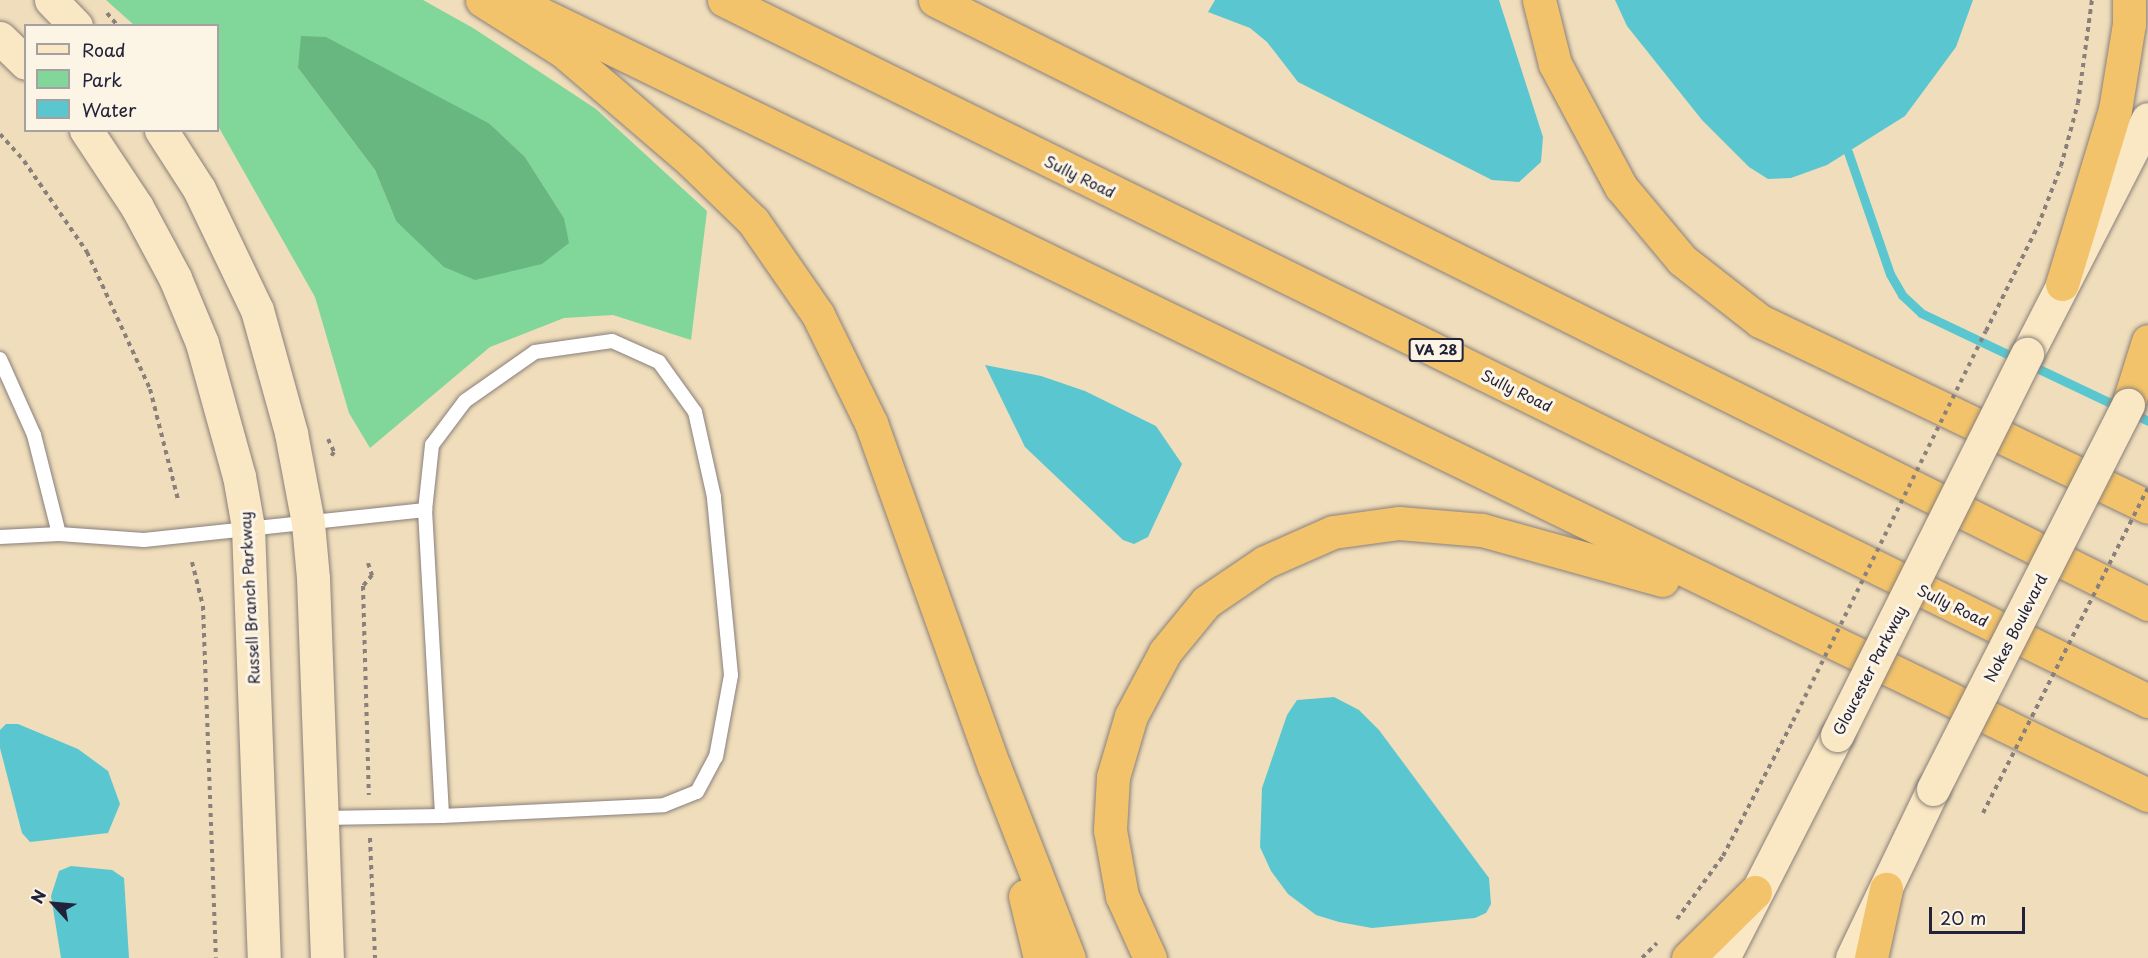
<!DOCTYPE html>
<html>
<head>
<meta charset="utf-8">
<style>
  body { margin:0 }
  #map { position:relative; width:2148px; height:958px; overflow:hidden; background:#f0ddbb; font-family:"Playpen Sans",sans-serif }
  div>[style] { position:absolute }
  .green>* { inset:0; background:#81d699 }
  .forest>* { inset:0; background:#68b781 }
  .water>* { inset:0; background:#5ac7d0 }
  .stream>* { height:9px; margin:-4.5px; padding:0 4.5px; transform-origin:4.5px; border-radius:4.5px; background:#5ac7d0 }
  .path>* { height:4px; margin-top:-2px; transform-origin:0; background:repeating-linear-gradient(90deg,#89807b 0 4.5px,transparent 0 9px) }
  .roads { filter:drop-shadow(0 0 2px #89807b) drop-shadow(0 0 2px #89807b) }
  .service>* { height:14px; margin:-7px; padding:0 7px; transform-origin:7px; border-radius:7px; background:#fff }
  .secondary>* { height:33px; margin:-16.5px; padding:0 16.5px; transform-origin:16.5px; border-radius:16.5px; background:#fae7c3 }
  .motorway>* { height:33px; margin:-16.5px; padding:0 16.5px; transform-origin:16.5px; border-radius:16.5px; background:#f2c36a }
  .path-bridge>* { height:4px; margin-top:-2px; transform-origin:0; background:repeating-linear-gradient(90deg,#89807b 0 4.5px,transparent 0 9px) }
  .bridges { filter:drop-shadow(0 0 2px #89807b) drop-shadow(0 0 2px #89807b) }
  .secondary-bridge>* { height:33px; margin:-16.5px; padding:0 16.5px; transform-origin:16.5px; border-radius:16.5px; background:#fae7c3 }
  span { translate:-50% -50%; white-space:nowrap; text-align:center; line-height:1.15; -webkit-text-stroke:6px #fcf5e5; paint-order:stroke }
  .shield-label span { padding:2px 4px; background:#fcf5e5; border:2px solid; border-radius:4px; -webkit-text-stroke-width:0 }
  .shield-label { font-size:14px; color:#22223b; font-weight:700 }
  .street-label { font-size:15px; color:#22223b }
  .legend { position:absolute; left:24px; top:24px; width:195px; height:108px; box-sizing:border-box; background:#fcf5e5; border:2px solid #a5a1a1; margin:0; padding:8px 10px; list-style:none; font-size:18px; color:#22223b }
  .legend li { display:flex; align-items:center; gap:12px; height:30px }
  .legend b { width:30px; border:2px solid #a5a1a1 }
  .north { position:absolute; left:24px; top:874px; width:60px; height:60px; -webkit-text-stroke:4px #fcf5e5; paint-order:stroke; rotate:296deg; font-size:16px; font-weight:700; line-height:24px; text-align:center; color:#22223b }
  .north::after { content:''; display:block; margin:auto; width:21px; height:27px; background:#22223b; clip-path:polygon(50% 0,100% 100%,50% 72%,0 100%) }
  .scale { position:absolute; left:1929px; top:907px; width:96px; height:27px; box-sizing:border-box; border:3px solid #22223b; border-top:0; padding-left:8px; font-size:18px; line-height:21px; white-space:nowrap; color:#22223b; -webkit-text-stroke:4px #fcf5e5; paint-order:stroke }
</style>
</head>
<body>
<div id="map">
  <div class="green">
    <div style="clip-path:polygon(evenodd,106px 0,423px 0,473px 28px,596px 109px,707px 211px,691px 340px,613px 315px,564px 318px,490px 347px,370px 448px,349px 413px,315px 297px,218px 126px,218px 26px,134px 25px,106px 0,298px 68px,490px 124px,525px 157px,564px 218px,396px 221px,375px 170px,298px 68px)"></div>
  </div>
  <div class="forest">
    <div style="clip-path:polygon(301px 36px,326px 37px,490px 124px,525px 157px,564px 218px,569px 243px,542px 264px,475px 280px,444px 267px,396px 221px,375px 170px,298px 68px)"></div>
  </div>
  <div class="water">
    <div style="clip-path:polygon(1215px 0,1499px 0,1543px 137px,1541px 162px,1519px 182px,1492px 180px,1298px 82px,1267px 42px,1250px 28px,1208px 12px)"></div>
    <div style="clip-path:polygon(1615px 0,1973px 0,1956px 47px,1905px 116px,1827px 165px,1791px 178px,1768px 179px,1749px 167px,1702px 120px,1627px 26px)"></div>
    <div style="clip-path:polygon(985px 365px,1041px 376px,1085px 391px,1156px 426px,1182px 464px,1148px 537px,1134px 544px,1123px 540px,1025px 447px)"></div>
    <div style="clip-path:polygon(1334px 697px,1359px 710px,1379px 730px,1489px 878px,1491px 904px,1486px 913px,1475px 918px,1372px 928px,1339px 922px,1316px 915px,1288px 894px,1271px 871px,1260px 847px,1262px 788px,1287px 715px,1297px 700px)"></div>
    <div style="clip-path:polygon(6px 724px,18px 724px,78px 749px,108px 771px,120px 804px,108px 833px,30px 842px,22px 833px,0 748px,0 730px)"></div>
    <div style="clip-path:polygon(71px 866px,112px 870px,124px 878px,129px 958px,61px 958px,51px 896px,59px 871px)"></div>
  </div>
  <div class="stream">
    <div style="left:1848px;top:152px;width:129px;rotate:71deg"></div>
    <div style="left:1890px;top:274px;width:24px;rotate:60deg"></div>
    <div style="left:1902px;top:295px;width:26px;rotate:43deg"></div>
    <div style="left:1921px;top:313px;width:251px;rotate:25.4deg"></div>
  </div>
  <div class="path">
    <div style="left:107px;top:13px;width:17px;rotate:50deg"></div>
    <div style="left:0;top:134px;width:36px;rotate:48deg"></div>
    <div style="left:24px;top:161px;width:111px;rotate:55.3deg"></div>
    <div style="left:87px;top:252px;width:151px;rotate:65.3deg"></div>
    <div style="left:150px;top:389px;width:114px;rotate:75.8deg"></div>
    <div style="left:1986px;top:331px;width:117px;rotate:-63.7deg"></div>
    <div style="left:2038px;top:226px;width:64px;rotate:-69deg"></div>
    <div style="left:2061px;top:166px;width:65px;rotate:-74.9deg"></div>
    <div style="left:2078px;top:103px;width:104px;rotate:-82.3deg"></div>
    <div style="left:328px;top:439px;width:14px;rotate:65deg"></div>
    <div style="left:334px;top:452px;width:7px;rotate:124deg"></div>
    <div style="left:192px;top:562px;width:45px;rotate:76deg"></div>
    <div style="left:203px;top:606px;width:352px;rotate:87.9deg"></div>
    <div style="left:368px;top:563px;width:13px;rotate:72deg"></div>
    <div style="left:372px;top:575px;width:14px;rotate:129deg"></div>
    <div style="left:363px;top:586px;width:209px;rotate:88.4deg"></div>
    <div style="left:370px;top:838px;width:120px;rotate:87.6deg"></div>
    <div style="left:1677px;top:919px;width:78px;rotate:-53.9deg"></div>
    <div style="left:1723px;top:856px;width:152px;rotate:-62.6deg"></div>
    <div style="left:1642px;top:958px;width:21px;rotate:-45deg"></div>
  </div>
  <div class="roads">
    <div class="service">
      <div style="left:0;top:359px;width:83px;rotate:65.9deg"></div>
      <div style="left:34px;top:435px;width:102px;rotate:75.8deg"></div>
      <div style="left:59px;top:534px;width:85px;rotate:4deg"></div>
      <div style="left:144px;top:540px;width:283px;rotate:-6.1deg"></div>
      <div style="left:0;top:537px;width:59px;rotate:-2.9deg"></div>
      <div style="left:322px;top:818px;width:120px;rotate:-1deg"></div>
      <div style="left:442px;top:816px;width:222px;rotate:-2.8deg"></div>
      <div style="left:664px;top:805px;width:35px;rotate:-22deg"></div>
      <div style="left:697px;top:792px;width:40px;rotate:-62deg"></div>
      <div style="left:716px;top:757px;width:83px;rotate:-79.6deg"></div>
      <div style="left:731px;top:675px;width:179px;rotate:-95.5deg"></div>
      <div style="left:714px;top:497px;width:87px;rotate:-102.6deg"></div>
      <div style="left:695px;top:412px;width:62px;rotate:-125.8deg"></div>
      <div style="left:659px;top:362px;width:51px;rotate:-155.9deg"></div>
      <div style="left:612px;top:341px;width:78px;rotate:171.9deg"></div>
      <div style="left:535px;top:352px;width:85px;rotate:145deg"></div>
      <div style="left:465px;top:401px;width:55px;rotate:126.9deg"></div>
      <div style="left:432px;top:445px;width:65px;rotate:96.1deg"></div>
      <div style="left:425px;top:510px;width:306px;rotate:86.8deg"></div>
    </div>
    <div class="secondary">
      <div style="left:51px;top:0;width:36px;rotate:46deg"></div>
      <div style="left:0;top:38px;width:36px;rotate:44deg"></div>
      <div style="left:86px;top:130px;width:92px;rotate:56.5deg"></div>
      <div style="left:137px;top:207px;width:81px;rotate:61.8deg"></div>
      <div style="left:175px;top:278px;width:70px;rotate:67.4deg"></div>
      <div style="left:202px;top:343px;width:138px;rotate:74.5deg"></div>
      <div style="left:239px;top:476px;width:52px;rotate:80deg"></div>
      <div style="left:248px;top:527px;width:431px;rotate:87.9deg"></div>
      <div style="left:161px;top:130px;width:70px;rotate:57.2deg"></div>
      <div style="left:199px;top:189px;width:134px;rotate:64.4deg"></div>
      <div style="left:257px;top:310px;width:128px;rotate:74.5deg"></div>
      <div style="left:291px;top:433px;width:92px;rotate:79.3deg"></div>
      <div style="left:308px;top:523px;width:55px;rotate:84.8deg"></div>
      <div style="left:313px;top:578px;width:380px;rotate:87.9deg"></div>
      <div style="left:2027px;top:354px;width:264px;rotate:-62.8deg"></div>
      <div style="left:1723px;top:958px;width:250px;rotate:-62.9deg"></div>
      <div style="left:1852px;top:958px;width:187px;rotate:-64.4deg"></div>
    </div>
    <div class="motorway">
      <div style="left:482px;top:0;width:96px;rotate:32.2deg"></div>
      <div style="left:563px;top:51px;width:167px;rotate:40.6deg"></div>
      <div style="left:690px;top:160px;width:88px;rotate:44.1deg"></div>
      <div style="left:753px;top:221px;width:114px;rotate:55.3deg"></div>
      <div style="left:818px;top:315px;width:120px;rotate:63.9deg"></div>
      <div style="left:871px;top:423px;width:364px;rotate:70.3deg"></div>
      <div style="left:994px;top:766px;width:206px;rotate:68.7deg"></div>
      <div style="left:512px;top:0;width:1819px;rotate:25.92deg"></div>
      <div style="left:724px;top:0;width:1587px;rotate:26.21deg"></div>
      <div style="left:935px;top:0;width:1355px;rotate:26.47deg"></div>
      <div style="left:1539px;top:0;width:66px;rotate:76deg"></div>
      <div style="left:1555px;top:64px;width:140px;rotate:61.8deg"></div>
      <div style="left:1621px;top:187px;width:95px;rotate:50.1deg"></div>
      <div style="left:1682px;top:260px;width:99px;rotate:38deg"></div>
      <div style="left:1760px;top:321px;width:430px;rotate:25.6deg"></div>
      <div style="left:2062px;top:284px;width:182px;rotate:-73.1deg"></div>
      <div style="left:2115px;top:110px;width:87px;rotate:-80.8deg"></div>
      <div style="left:2129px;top:24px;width:24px;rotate:-90deg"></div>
      <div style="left:2128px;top:405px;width:67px;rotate:-72.6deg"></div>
      <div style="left:1025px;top:896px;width:64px;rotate:76.4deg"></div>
      <div style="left:1150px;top:958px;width:68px;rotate:-114.3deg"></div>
      <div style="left:1122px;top:896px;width:67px;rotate:-100.3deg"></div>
      <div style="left:1110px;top:830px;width:53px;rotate:-86.8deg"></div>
      <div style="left:1113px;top:777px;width:64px;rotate:-73.6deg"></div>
      <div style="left:1131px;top:716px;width:72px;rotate:-62deg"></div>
      <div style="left:1165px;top:652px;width:65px;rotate:-50.6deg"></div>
      <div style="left:1206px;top:602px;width:71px;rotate:-34.1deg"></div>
      <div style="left:1265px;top:562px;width:74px;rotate:-23.8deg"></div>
      <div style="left:1333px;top:532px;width:67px;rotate:-7.8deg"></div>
      <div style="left:1399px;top:523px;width:83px;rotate:4.8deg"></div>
      <div style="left:1482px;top:530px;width:187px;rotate:15.5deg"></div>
      <div style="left:1688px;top:958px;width:94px;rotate:-44.6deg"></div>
      <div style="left:1871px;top:958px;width:71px;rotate:-77.7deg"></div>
    </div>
  </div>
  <div class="path-bridge">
    <div style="left:1793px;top:721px;width:435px;rotate:-63.7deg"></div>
    <div style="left:1983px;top:813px;width:364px;rotate:-63.1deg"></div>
  </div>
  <div class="bridges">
    <div class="secondary-bridge">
      <div style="left:1837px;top:735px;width:426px;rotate:-63.5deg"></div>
      <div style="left:1933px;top:789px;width:431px;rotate:-63.1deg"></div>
    </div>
  </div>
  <div class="shield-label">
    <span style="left:1436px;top:350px">VA 28</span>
  </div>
  <div class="street-label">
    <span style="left:1080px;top:176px;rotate:26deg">Sully Road</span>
    <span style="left:1517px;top:390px;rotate:26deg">Sully Road</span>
    <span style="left:249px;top:598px;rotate:-93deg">Russell Branch Parkway</span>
    <span style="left:1953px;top:605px;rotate:26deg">Sully Road</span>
    <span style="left:2015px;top:628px;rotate:-63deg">Nokes Boulevard</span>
    <span style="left:1869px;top:670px;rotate:-63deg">Gloucester Parkway</span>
  </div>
  <ul class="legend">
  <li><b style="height:8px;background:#fae7c3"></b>Road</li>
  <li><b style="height:16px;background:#81d699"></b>Park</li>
  <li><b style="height:16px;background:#5ac7d0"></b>Water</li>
  </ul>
  <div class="north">N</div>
  <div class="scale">20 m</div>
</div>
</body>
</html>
